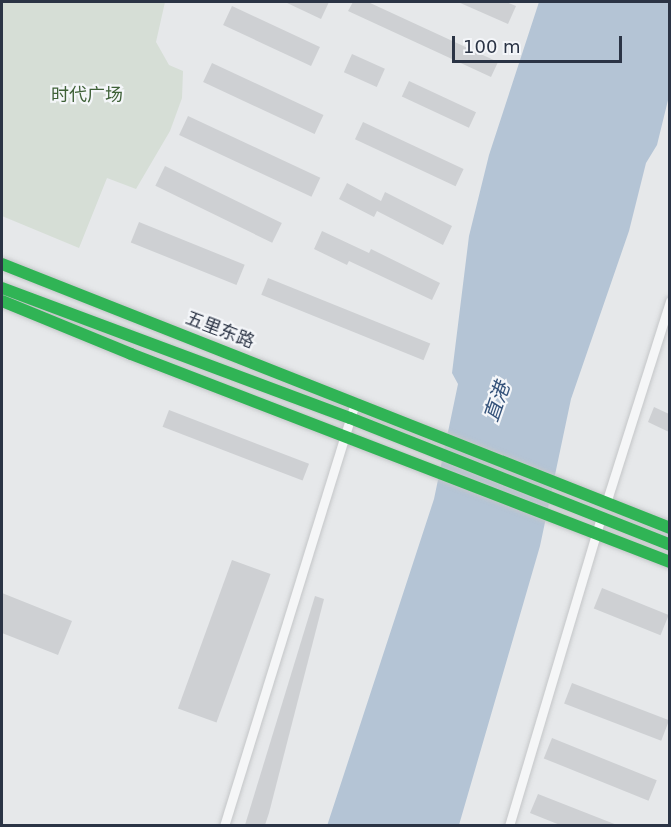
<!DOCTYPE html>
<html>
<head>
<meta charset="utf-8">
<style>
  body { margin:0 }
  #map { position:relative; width:671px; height:827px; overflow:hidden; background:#e6e8ea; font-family:"DejaVu Sans","Noto Sans SC",sans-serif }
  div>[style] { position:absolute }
  .green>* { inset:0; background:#d6ded6 }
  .water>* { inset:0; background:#b4c4d5 }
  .building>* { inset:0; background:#ced0d3; transform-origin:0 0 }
  .roads { filter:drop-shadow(0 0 2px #c4c6c8) drop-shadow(0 0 2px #c4c6c8) }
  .street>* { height:9px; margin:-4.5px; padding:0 4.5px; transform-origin:4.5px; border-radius:4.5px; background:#f5f6f7 }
  .fast>* { height:12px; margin:-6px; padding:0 6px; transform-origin:6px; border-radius:6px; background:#30b455 }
  span { translate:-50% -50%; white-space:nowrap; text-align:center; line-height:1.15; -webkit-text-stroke:4.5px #f4f6f9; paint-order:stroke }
  .park-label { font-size:18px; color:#3f6138 }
  .street-label { font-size:18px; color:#2b3445 }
  .water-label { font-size:20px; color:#34527a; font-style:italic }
  .frame { position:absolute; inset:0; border:3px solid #2b3445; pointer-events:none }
  .scale { position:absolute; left:452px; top:36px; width:170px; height:27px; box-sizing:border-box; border:3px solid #2b3445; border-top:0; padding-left:8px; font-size:18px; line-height:21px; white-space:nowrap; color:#2b3445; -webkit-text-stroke:4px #f4f6f9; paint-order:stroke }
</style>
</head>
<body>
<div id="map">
  <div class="green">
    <div style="clip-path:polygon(2px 2px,165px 2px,156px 42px,169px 65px,183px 71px,182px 98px,170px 131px,136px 189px,107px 178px,79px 248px,2px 216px)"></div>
  </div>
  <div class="water">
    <div style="clip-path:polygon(539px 2px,669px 2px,669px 96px,657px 145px,646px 163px,629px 231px,571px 399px,540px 546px,459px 825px,327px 826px,434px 499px,458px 384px,452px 373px,469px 236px,489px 155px)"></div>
  </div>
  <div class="building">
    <div style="clip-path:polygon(285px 2px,329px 2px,321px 19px)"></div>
    <div style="clip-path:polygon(353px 2px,368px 2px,498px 62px,491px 77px,348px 11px)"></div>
    <div style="clip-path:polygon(458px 2px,506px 2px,516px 6px,508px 24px)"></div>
    <div style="left:232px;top:6px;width:97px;height:21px;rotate:25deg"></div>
    <div style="left:352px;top:54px;width:36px;height:20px;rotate:24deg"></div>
    <div style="left:212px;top:63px;width:123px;height:21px;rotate:25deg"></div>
    <div style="left:409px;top:81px;width:74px;height:17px;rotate:25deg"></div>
    <div style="left:188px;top:116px;width:146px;height:21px;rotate:25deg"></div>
    <div style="left:363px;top:122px;width:111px;height:19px;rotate:25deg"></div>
    <div style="left:165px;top:166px;width:130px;height:22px;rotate:26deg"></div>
    <div style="clip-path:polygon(347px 183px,381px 201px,385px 192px,452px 226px,443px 245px,377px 211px,374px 217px,339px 199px)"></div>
    <div style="left:139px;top:222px;width:114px;height:22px;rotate:22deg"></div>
    <div style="clip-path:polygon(322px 231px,369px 253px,371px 249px,440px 283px,432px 300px,349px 261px,347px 265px,314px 249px)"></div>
    <div style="left:268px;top:278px;width:175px;height:18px;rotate:22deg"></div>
    <div style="clip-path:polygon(654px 407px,669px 414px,669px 432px,648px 422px)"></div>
    <div style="left:169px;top:410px;width:150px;height:18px;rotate:21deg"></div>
    <div style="left:232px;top:560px;width:41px;height:158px;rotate:20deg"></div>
    <div style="left:602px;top:588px;width:72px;height:22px;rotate:22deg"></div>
    <div style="clip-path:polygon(2px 593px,72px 621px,58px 655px,2px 633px)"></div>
    <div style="clip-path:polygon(315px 596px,324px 599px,269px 813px,265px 825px,245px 825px)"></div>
    <div style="left:572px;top:683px;width:104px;height:22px;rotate:21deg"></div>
    <div style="left:552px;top:738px;width:113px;height:22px;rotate:22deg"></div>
    <div style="clip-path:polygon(538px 794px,617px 825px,560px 825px,530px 813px)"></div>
  </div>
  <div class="roads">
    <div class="street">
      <div style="left:606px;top:503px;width:212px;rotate:-72.4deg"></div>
      <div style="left:224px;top:826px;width:444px;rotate:-72.8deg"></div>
      <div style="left:509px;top:826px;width:321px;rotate:-73.4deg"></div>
    </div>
    <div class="fast">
      <div style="left:2px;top:264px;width:718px;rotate:21.56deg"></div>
      <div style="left:2px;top:288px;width:371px;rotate:20.5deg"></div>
      <div style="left:350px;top:418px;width:344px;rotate:21.6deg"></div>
      <div style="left:2px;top:301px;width:139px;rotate:22.3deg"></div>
      <div style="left:131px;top:354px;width:578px;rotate:21.1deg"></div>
    </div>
  </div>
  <div class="park-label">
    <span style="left:87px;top:95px">时代广场</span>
  </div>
  <div class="street-label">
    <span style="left:220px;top:330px;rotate:21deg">五里东路</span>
  </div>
  <div class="water-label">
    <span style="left:497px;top:402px;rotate:-71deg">直港</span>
  </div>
  <div class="frame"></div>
  <div class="scale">100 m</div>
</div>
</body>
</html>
